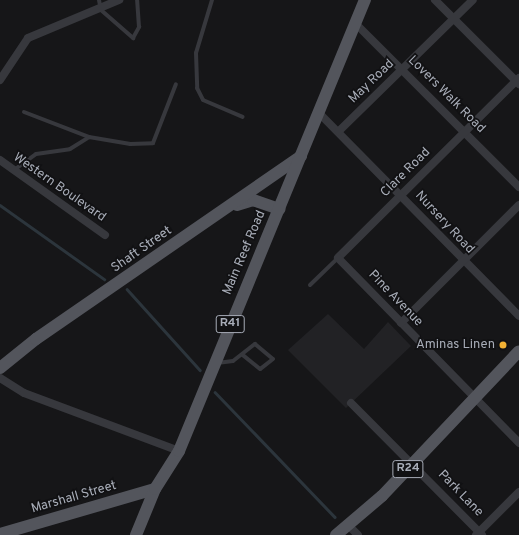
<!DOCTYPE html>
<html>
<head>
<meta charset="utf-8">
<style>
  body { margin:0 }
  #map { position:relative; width:519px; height:535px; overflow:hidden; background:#161618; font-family:Overpass,sans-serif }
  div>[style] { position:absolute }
  .built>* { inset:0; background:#222225 }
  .stream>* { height:2.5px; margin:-1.25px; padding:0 1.25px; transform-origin:1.25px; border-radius:1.25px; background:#2c353c }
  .service>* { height:4px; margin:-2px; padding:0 2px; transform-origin:2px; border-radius:2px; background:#37383d }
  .minor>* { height:8px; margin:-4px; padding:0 4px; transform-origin:4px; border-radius:4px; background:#37383d }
  .primary>* { height:12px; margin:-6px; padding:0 6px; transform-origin:6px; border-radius:6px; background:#53555c }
  .dots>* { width:11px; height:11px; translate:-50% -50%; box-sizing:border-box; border:2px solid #111113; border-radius:50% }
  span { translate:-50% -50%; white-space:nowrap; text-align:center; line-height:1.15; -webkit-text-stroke:3.5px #111113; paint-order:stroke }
  .shield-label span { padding:1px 3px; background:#111113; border:1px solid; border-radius:3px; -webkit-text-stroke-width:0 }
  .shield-label { font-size:12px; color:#a8adb8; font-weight:700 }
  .street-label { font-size:13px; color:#a8adb8 }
  .poi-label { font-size:13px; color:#a8adb8 }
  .right { translate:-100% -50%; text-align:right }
</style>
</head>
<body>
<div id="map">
  <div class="built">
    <div style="clip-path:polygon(328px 314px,364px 349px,388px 322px,411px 346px,346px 408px,288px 350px)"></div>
  </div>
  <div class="stream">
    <div style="left:0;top:205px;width:128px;rotate:35.4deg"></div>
    <div style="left:127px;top:289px;width:109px;rotate:48deg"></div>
    <div style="left:215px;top:392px;width:173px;rotate:46.2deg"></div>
  </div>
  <div class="service">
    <div style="left:99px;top:0;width:10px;rotate:79deg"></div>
    <div style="left:101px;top:10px;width:43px;rotate:41.2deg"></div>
    <div style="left:133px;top:38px;width:13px;rotate:-61deg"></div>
    <div style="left:139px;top:27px;width:27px;rotate:-94deg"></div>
    <div style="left:212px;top:0;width:55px;rotate:106.8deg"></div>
    <div style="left:196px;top:53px;width:35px;rotate:88deg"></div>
    <div style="left:197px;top:88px;width:13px;rotate:63deg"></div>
    <div style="left:203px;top:100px;width:43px;rotate:23deg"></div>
    <div style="left:24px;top:112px;width:70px;rotate:21deg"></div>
    <div style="left:14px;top:170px;width:27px;rotate:-36deg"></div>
    <div style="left:36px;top:154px;width:34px;rotate:-8deg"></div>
    <div style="left:70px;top:149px;width:22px;rotate:-32deg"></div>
    <div style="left:89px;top:137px;width:42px;rotate:9.7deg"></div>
    <div style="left:130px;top:144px;width:23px;rotate:-2deg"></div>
    <div style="left:153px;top:143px;width:63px;rotate:-68.7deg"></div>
    <div style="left:310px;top:285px;width:39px;rotate:-44deg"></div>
    <div style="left:217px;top:363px;width:16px;rotate:-7deg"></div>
    <div style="left:233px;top:361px;width:28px;rotate:-38deg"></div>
    <div style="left:255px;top:344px;width:23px;rotate:40deg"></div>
    <div style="left:273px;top:359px;width:16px;rotate:142deg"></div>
    <div style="left:260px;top:369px;width:22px;rotate:-141deg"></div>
  </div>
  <div class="minor">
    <div style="left:435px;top:0;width:119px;rotate:45deg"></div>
    <div style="left:355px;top:23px;width:232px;rotate:45deg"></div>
    <div style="left:519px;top:78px;width:255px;rotate:135.2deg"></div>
    <div style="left:338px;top:258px;width:259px;rotate:45.6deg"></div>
    <div style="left:0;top:80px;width:50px;rotate:-56.3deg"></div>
    <div style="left:28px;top:38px;width:99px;rotate:-22.7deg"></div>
    <div style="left:318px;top:112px;width:286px;rotate:45.4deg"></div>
    <div style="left:339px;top:131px;width:187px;rotate:-44.4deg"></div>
    <div style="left:0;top:160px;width:129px;rotate:35.5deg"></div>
    <div style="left:401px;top:323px;width:167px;rotate:-45deg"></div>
    <div style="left:0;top:378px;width:28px;rotate:32deg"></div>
    <div style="left:24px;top:393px;width:165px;rotate:20.5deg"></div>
    <div style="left:351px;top:403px;width:186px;rotate:45.2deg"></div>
    <div style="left:348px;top:525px;width:14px;rotate:45deg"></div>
    <div style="left:476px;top:535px;width:61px;rotate:-45deg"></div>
  </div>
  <div class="primary">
    <div style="left:237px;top:205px;width:17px;rotate:-17deg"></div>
    <div style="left:253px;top:200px;width:28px;rotate:19deg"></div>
    <div style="left:0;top:368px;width:46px;rotate:-38.9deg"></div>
    <div style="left:36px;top:339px;width:322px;rotate:-34.6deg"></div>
    <div style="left:0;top:534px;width:161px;rotate:-16.2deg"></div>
    <div style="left:136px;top:535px;width:50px;rotate:-67.6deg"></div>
    <div style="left:155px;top:489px;width:45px;rotate:-57.7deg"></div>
    <div style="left:179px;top:451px;width:488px;rotate:-67.6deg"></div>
    <div style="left:336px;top:535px;width:60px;rotate:-40.3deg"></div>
    <div style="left:382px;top:496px;width:199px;rotate:-46.6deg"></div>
  </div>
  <div class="dots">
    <div style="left:503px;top:345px;background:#f2b134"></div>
  </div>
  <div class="shield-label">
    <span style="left:230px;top:324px">R41</span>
    <span style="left:408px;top:469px">R24</span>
  </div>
  <div class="street-label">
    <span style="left:372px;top:82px;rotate:-44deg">May Road</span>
    <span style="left:446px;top:95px;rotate:45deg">Lovers Walk Road</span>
    <span style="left:406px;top:173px;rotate:-45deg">Clare Road</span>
    <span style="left:59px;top:188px;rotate:35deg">Western Boulevard</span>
    <span style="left:444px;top:223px;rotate:47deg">Nursery Road</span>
    <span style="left:142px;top:250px;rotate:-35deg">Shaft Street</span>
    <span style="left:245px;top:253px;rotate:-67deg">Main Reef Road</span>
    <span style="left:395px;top:299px;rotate:46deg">Pine Avenue</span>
    <span style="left:460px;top:494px;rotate:46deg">Park Lane</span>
    <span style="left:74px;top:498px;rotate:-16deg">Marshall Street</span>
  </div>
  <div class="poi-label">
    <span class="right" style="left:495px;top:345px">Aminas Linen</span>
  </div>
</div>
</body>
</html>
